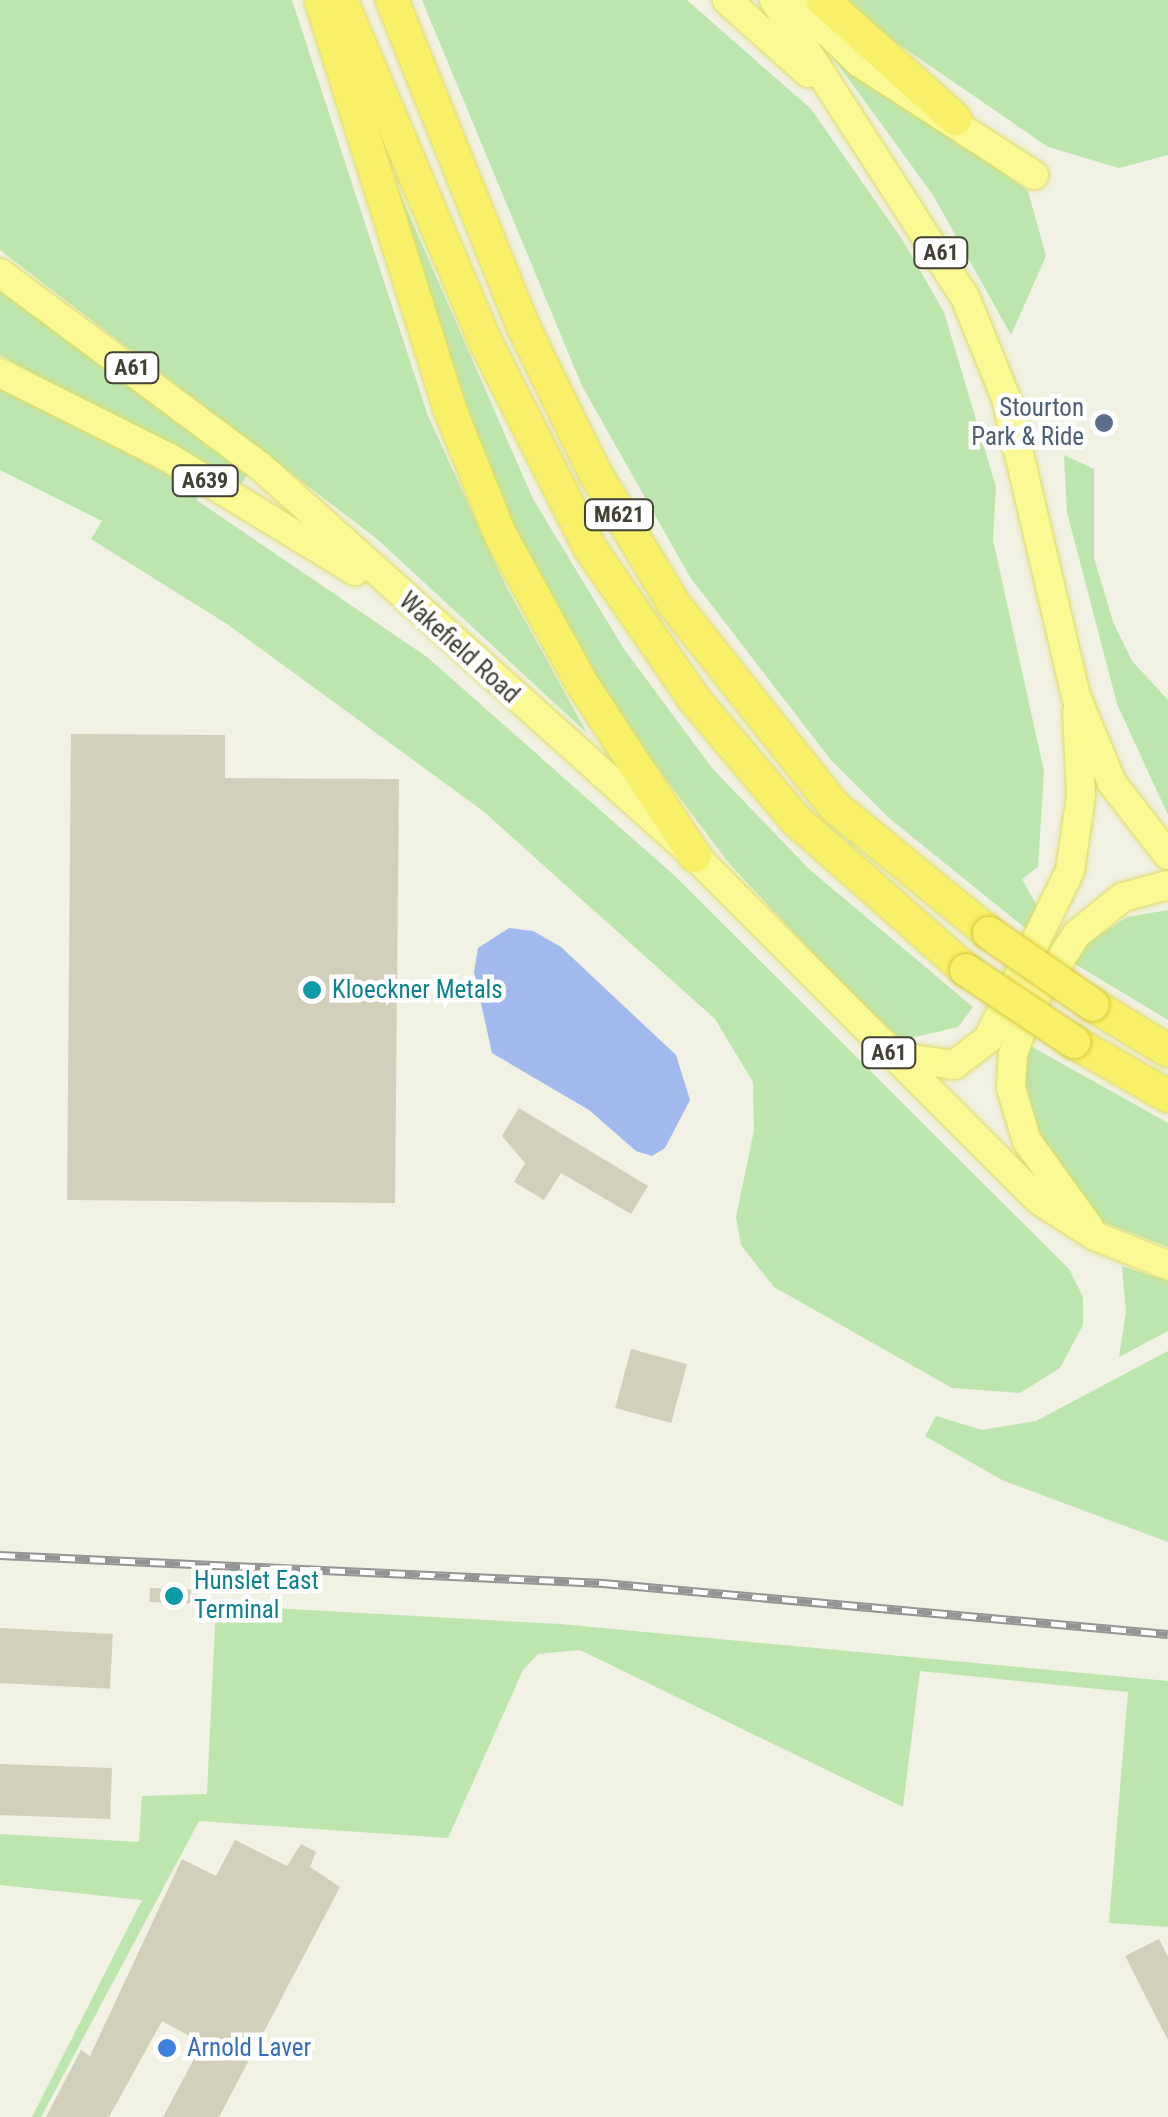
<!DOCTYPE html>
<html>
<head>
<meta charset="utf-8">
<style>
  body { margin:0 }
  #map { position:relative; width:1168px; height:2117px; overflow:hidden; background:#f1f1e4; font-family:"Roboto Condensed",sans-serif }
  div>[style] { position:absolute }
  .green>* { inset:0; background:#bde5ae }
  .water>* { inset:0; background:#a1b9ed }
  .building>* { inset:0; background:#d2cfba; transform-origin:0 0 }
  .roads { filter:drop-shadow(0 0 2px #dedc65) drop-shadow(0 0 2px #dedc65) }
  .primary>* { height:28px; margin:-14px; padding:0 14px; transform-origin:14px; border-radius:14px; background:#faf994 }
  .highway>* { height:32px; margin:-16px; padding:0 16px; transform-origin:16px; border-radius:16px; background:#f8f068 }
  .rail>* { height:9px; margin-top:-4.5px; transform-origin:0; background:repeating-linear-gradient(90deg,#fff 0 15px,#949494 0 30px); box-sizing:border-box; border-block:2px solid #949494 }
  .bridges { filter:drop-shadow(0 0 2px #d7c838) drop-shadow(0 0 2px #d7c838) }
  .highway-bridge>* { height:32px; margin:-16px; padding:0 16px; transform-origin:16px; border-radius:16px; background:#f8f068 }
  .dots>* { width:28px; height:28px; translate:-50% -50%; box-sizing:border-box; border:5px solid #fff; border-radius:50% }
  span { translate:-50% -50%; white-space:nowrap; text-align:center; line-height:1.15; -webkit-text-stroke:9px #fff; paint-order:stroke }
  .shield-label span { padding:2px 8px; background:#fff; border:2px solid; border-radius:8px; -webkit-text-stroke-width:0 }
  .shield-label { font-size:22px; color:#434134; font-weight:700 }
  .service-label { font-size:25px; color:#4e5e75 }
  .right { translate:-100% -50%; text-align:right }
  .street-label { font-size:25px; color:#434134 }
  .culture-label { font-size:25px; color:#0d838f }
  .left { translate:0 -50%; text-align:left }
  .shop-label { font-size:25px; color:#366cbe }
</style>
</head>
<body>
<div id="map">
  <div class="green">
    <div style="clip-path:polygon(0 0,292px 0,428px 416px,507px 588px,587px 733px,377px 539px,0 250px)"></div>
    <div style="clip-path:polygon(422px 0,687px 0,811px 109px,902px 239px,944px 312px,996px 487px,993px 540px,1044px 771px,1038px 867px,1022px 879px,1041px 913px,1029px 931px,890px 819px,830px 759px,690px 577px,582px 386px)"></div>
    <div style="clip-path:polygon(819px 0,1168px 0,1168px 155px,1119px 168px,1048px 147px,859px 17px)"></div>
    <div style="clip-path:polygon(821px 41px,1028px 191px,1046px 256px,1011px 335px,933px 195px)"></div>
    <div style="clip-path:polygon(370px 125px,533px 499px,624px 649px,712px 768px,809px 869px,973px 1007px,958px 1027px,902px 1040px,847px 990px,728px 862px,608px 702px,501px 505px)"></div>
    <div style="clip-path:polygon(0 289px,249px 472px,239px 488px,0 355px)"></div>
    <div style="clip-path:polygon(0 385px,195px 489px,198px 501px,427px 657px,676px 877px,1069px 1269px,1083px 1297px,1083px 1325px,1060px 1368px,1020px 1393px,952px 1388px,774px 1287px,741px 1245px,736px 1217px,754px 1130px,753px 1082px,715px 1019px,483px 811px,227px 624px,91px 539px,102px 521px,0 470px)"></div>
    <div style="clip-path:polygon(1064px 455px,1094px 469px,1094px 558px,1113px 622px,1132px 661px,1168px 700px,1168px 815px,1117px 704px,1067px 512px)"></div>
    <div style="clip-path:polygon(1168px 910px,1168px 1020px,1065px 958px,1127px 917px)"></div>
    <div style="clip-path:polygon(1020px 1040px,1168px 1123px,1168px 1247px,1093px 1218px,1030px 1144px)"></div>
    <div style="clip-path:polygon(1122px 1266px,1168px 1281px,1168px 1331px,1119px 1357px,1126px 1312px)"></div>
    <div style="clip-path:polygon(1168px 1351px,1168px 1542px,1002px 1480px,925px 1436px,936px 1416px,982px 1430px,1036px 1421px)"></div>
    <div style="clip-path:polygon(216px 1605px,560px 1624px,1168px 1681px,1168px 1927px,1109px 1923px,1128px 1692px,920px 1671px,903px 1807px,580px 1650px,538px 1654px,523px 1670px,448px 1838px,199px 1821px,41px 2117px,32px 2117px,142px 1900px,0 1885px,0 1834px,139px 1842px,142px 1796px,207px 1794px)"></div>
  </div>
  <div class="water">
    <div style="clip-path:polygon(509px 928px,533px 931px,561px 947px,676px 1055px,690px 1100px,665px 1148px,652px 1156px,636px 1151px,589px 1110px,492px 1053px,474px 972px,478px 948px)"></div>
  </div>
  <div class="building">
    <div style="clip-path:polygon(71px 734px,225px 735px,225px 778px,399px 779px,395px 1203px,67px 1200px)"></div>
    <div style="clip-path:polygon(519px 1108px,648px 1186px,631px 1214px,561px 1173px,544px 1200px,514px 1182px,525px 1163px,502px 1136px)"></div>
    <div style="left:631px;top:1349px;width:58px;height:61px;rotate:15deg"></div>
    <div style="left:150px;top:1588px;width:48px;height:14px;rotate:2deg"></div>
    <div style="left:0;top:1628px;width:113px;height:55px;rotate:3deg"></div>
    <div style="left:0;top:1764px;width:112px;height:51px;rotate:2deg"></div>
    <div style="clip-path:polygon(235px 1840px,287px 1866px,301px 1844px,316px 1852px,310px 1867px,340px 1887px,219px 2117px,163px 2117px,195px 2057px,188px 2054px,195px 2039px,162px 2021px,109px 2117px,46px 2117px,81px 2050px,90px 2056px,182px 1859px,216px 1876px)"></div>
    <div style="clip-path:polygon(1159px 1939px,1168px 1957px,1168px 2040px,1125px 1956px)"></div>
  </div>
  <div class="roads">
    <div class="primary">
      <div style="left:727px;top:0;width:109px;rotate:42deg"></div>
      <div style="left:774px;top:0;width:353px;rotate:57.3deg"></div>
      <div style="left:965px;top:297px;width:109px;rotate:67.9deg"></div>
      <div style="left:1006px;top:398px;width:306px;rotate:76.8deg"></div>
      <div style="left:1076px;top:696px;width:94px;rotate:67.5deg"></div>
      <div style="left:1112px;top:783px;width:91px;rotate:52.1deg"></div>
      <div style="left:794px;top:0;width:91px;rotate:43.7deg"></div>
      <div style="left:860px;top:63px;width:207px;rotate:32.8deg"></div>
      <div style="left:0;top:273px;width:324px;rotate:36.6deg"></div>
      <div style="left:260px;top:466px;width:584px;rotate:41.88deg"></div>
      <div style="left:695px;top:856px;width:488px;rotate:45deg"></div>
      <div style="left:1040px;top:1201px;width:65px;rotate:32.5deg"></div>
      <div style="left:1095px;top:1236px;width:79px;rotate:21.7deg"></div>
      <div style="left:0;top:373px;width:188px;rotate:26.6deg"></div>
      <div style="left:168px;top:457px;width:219px;rotate:31.4deg"></div>
      <div style="left:894px;top:1056px;width:61px;rotate:8.5deg"></div>
      <div style="left:954px;top:1065px;width:43px;rotate:-37.4deg"></div>
      <div style="left:988px;top:1039px;width:187px;rotate:-64deg"></div>
      <div style="left:1070px;top:871px;width:76px;rotate:-81.7deg"></div>
      <div style="left:1081px;top:796px;width:84px;rotate:-92.7deg"></div>
      <div style="left:1089px;top:1227px;width:106px;rotate:-125.8deg"></div>
      <div style="left:1027px;top:1141px;width:55px;rotate:-106.8deg"></div>
      <div style="left:1011px;top:1088px;width:34px;rotate:-87deg"></div>
      <div style="left:1013px;top:1054px;width:51px;rotate:-70.5deg"></div>
      <div style="left:1030px;top:1006px;width:86px;rotate:-56.9deg"></div>
      <div style="left:1077px;top:934px;width:59px;rotate:-38.8deg"></div>
      <div style="left:1123px;top:897px;width:47px;rotate:-14.9deg"></div>
    </div>
    <div class="highway">
      <div style="left:321px;top:0;width:427px;rotate:72.5deg"></div>
      <div style="left:449px;top:407px;width:137px;rotate:68.1deg"></div>
      <div style="left:500px;top:534px;width:169px;rotate:61.3deg"></div>
      <div style="left:581px;top:682px;width:208px;rotate:56.8deg"></div>
      <div style="left:341px;top:0;width:370px;rotate:67.1deg"></div>
      <div style="left:485px;top:341px;width:232px;rotate:63.1deg"></div>
      <div style="left:590px;top:548px;width:183px;rotate:55.4deg"></div>
      <div style="left:694px;top:699px;width:158px;rotate:49.9deg"></div>
      <div style="left:796px;top:820px;width:227px;rotate:41.4deg"></div>
      <div style="left:392px;top:0;width:351px;rotate:68.1deg"></div>
      <div style="left:523px;top:326px;width:164px;rotate:63.9deg"></div>
      <div style="left:595px;top:473px;width:153px;rotate:58.9deg"></div>
      <div style="left:674px;top:604px;width:258px;rotate:51.6deg"></div>
      <div style="left:834px;top:806px;width:200px;rotate:39.3deg"></div>
      <div style="left:823px;top:0;width:178px;rotate:42deg"></div>
      <div style="left:1093px;top:1005px;width:88px;rotate:31.5deg"></div>
      <div style="left:1074px;top:1042px;width:108px;rotate:29.9deg"></div>
    </div>
  </div>
  <div class="rail">
    <div style="left:0;top:1555px;width:604px;rotate:2.66deg"></div>
    <div style="left:603px;top:1583px;width:567px;rotate:5.16deg"></div>
  </div>
  <div class="bridges">
    <div class="highway-bridge">
      <div style="left:989px;top:933px;width:126px;rotate:34.7deg"></div>
      <div style="left:966px;top:970px;width:130px;rotate:33.7deg"></div>
    </div>
  </div>
  <div class="dots">
    <div style="left:1104px;top:423px;background:#5c6f8a"></div>
    <div style="left:312px;top:990px;background:#0f9aa8"></div>
    <div style="left:174px;top:1596px;background:#0f9aa8"></div>
    <div style="left:167px;top:2048px;background:#3f7fe0"></div>
  </div>
  <div class="shield-label">
    <span style="left:941px;top:253px">A61</span>
    <span style="left:132px;top:368px">A61</span>
    <span style="left:205px;top:481px">A639</span>
    <span style="left:619px;top:515px">M621</span>
    <span style="left:889px;top:1053px">A61</span>
  </div>
  <div class="service-label">
    <span class="right" style="left:1084px;top:423px">Stourton<br>Park &amp; Ride</span>
  </div>
  <div class="street-label">
    <span style="left:459px;top:648px;rotate:42deg">Wakefield Road</span>
  </div>
  <div class="culture-label">
    <span class="left" style="left:332px;top:990px">Kloeckner Metals</span>
    <span class="left" style="left:194px;top:1596px">Hunslet East<br>Terminal</span>
  </div>
  <div class="shop-label">
    <span class="left" style="left:187px;top:2048px">Arnold Laver</span>
  </div>
</div>
</body>
</html>
